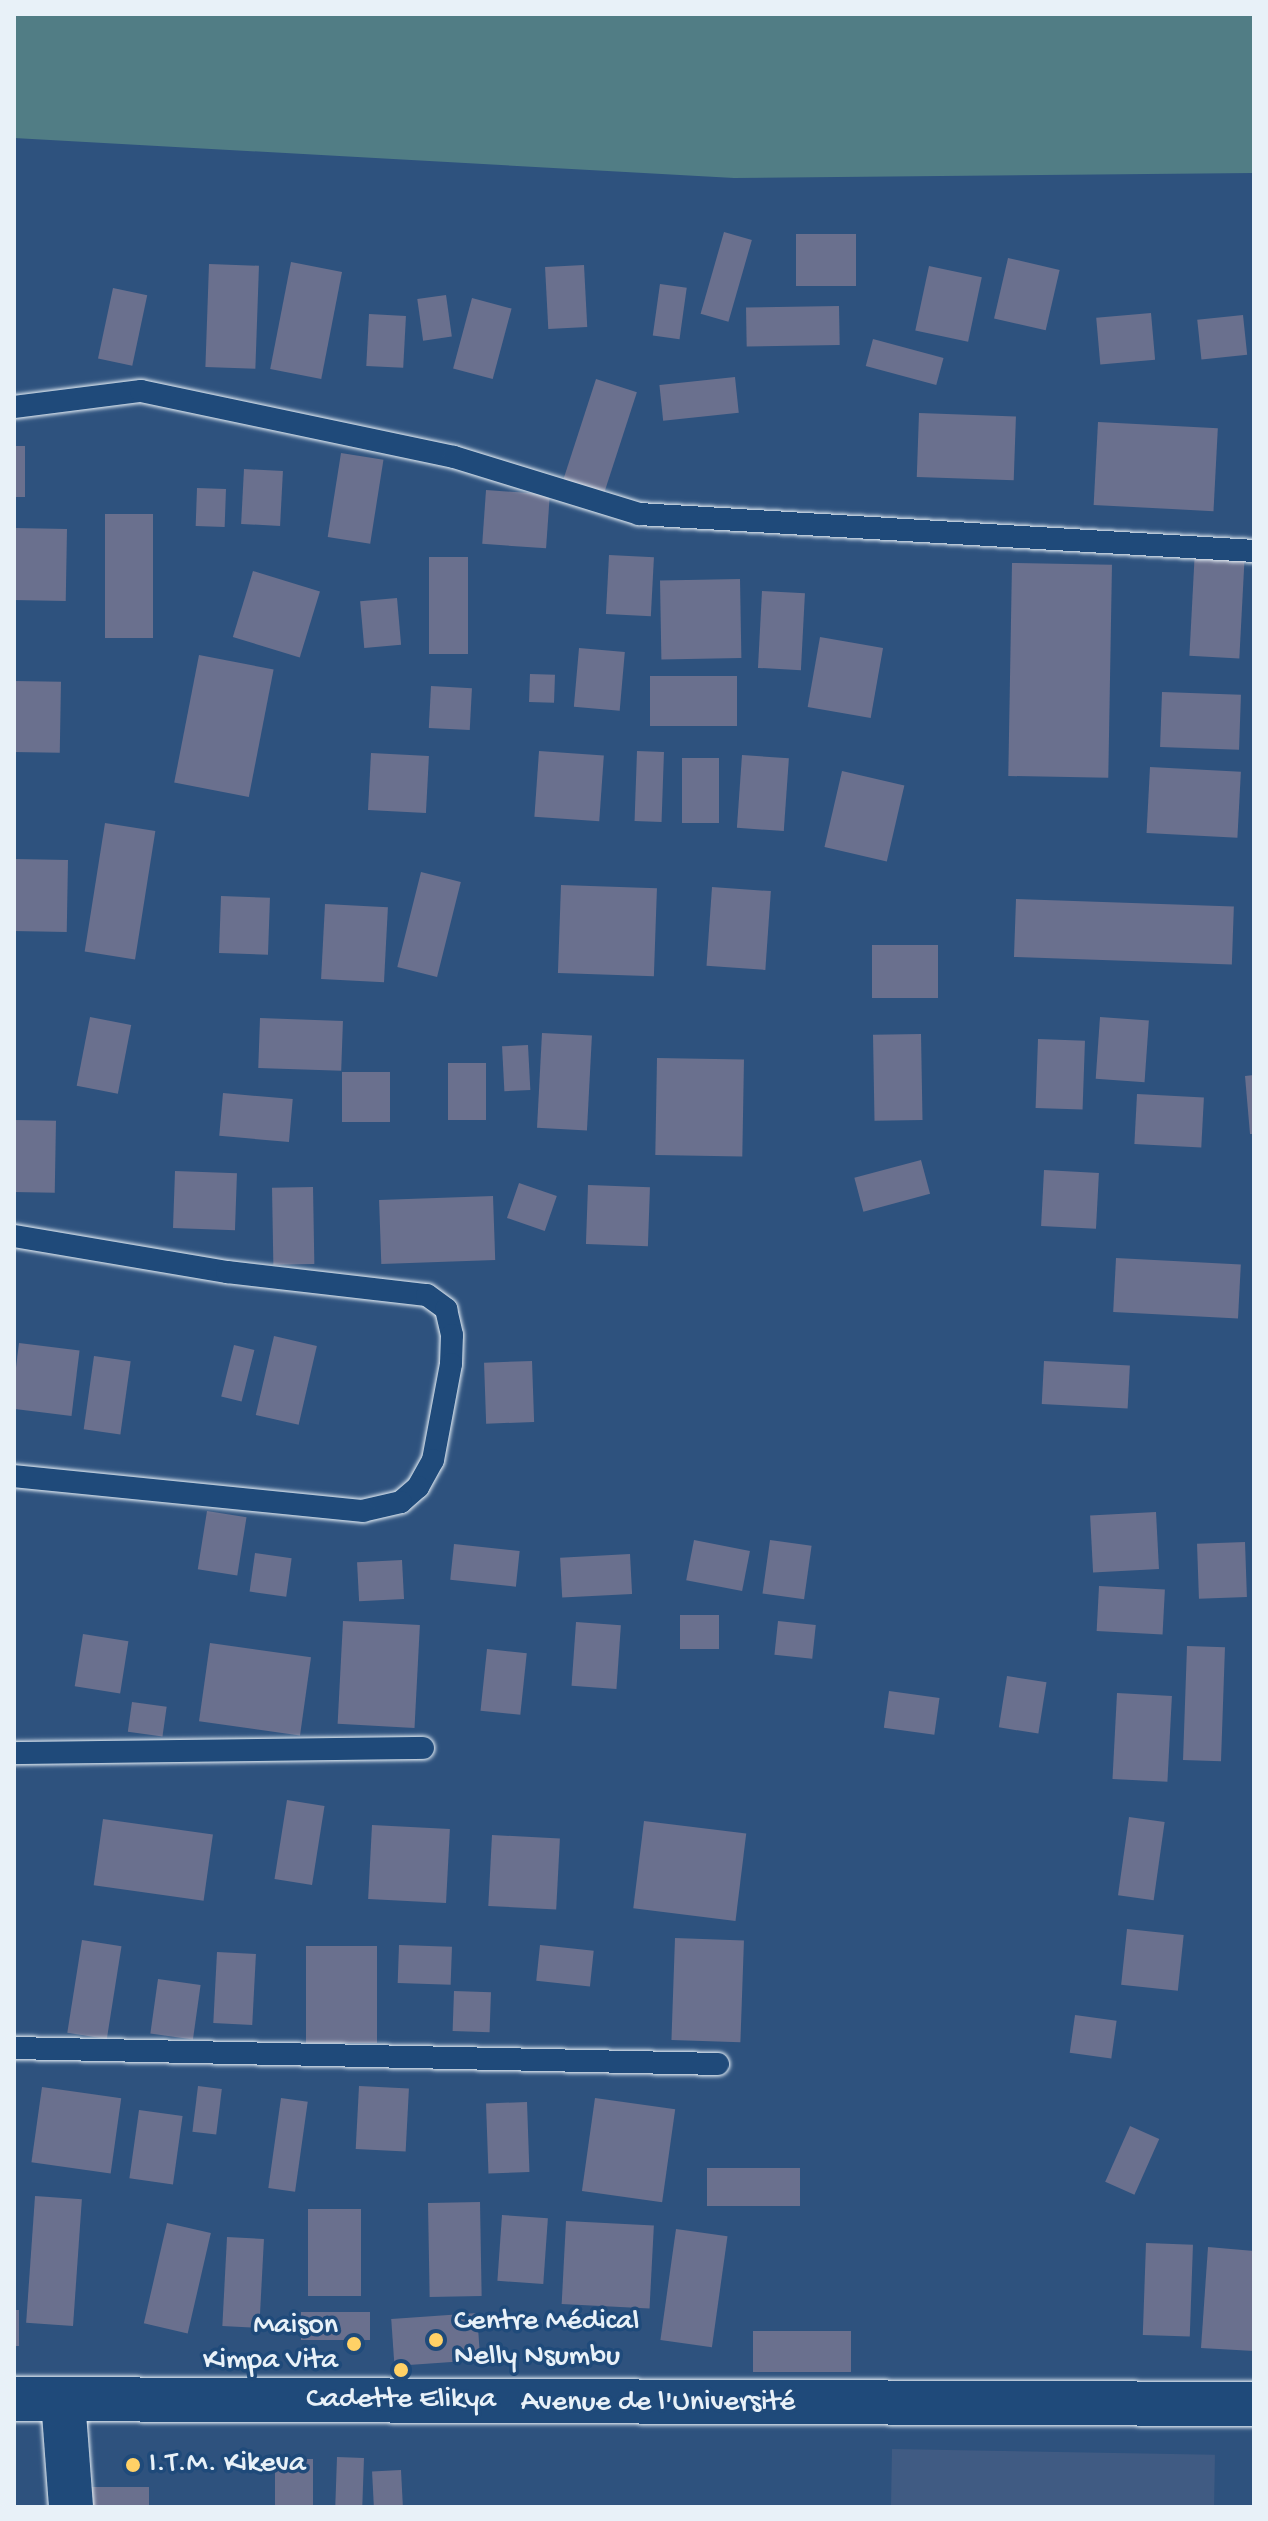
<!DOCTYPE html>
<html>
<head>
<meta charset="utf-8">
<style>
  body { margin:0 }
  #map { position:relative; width:1268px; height:2521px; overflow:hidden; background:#2e527e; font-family:"Gochi Hand",sans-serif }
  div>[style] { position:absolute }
  .built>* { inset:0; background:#405b83; transform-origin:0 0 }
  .green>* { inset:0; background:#517d85 }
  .building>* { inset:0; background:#6a708e; transform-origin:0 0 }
  .roads { filter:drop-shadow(0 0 2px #e8f1f8) drop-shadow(0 0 2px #e8f1f8) }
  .lane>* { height:22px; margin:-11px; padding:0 11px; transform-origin:11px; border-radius:11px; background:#1f4a7a }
  .street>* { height:44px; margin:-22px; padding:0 22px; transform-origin:22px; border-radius:22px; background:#1f4a7a }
  .secondary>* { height:44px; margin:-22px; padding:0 22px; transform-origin:22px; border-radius:22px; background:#1f4a7a }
  .dots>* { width:22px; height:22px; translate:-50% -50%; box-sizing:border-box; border:4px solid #1f4a7a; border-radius:50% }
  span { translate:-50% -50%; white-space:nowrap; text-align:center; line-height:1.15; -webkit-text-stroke:7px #1f4a7a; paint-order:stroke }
  .poi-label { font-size:30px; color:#e8f1f8 }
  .left { translate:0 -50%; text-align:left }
  .right { translate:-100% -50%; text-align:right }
  .street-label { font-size:30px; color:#e8f1f8 }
  .frame { position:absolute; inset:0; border:16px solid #e8f1f8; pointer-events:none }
</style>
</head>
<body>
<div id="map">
  <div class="built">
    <div style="left:892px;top:2449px;width:323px;height:58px;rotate:1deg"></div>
  </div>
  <div class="green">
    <div style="clip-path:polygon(14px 14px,1254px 14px,1254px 173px,734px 178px,14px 138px)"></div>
  </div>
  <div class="building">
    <div style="left:724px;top:232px;width:29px;height:85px;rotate:16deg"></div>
    <div style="left:796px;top:234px;width:60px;height:52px"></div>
    <div style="left:1008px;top:258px;width:53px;height:62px;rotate:13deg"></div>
    <div style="left:291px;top:262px;width:52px;height:109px;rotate:11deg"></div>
    <div style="left:209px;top:264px;width:50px;height:103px;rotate:2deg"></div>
    <div style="left:584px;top:265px;width:62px;height:39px;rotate:87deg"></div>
    <div style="left:929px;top:266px;width:54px;height:66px;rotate:12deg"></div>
    <div style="left:660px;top:284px;width:27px;height:52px;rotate:8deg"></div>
    <div style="left:113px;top:288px;width:35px;height:72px;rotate:12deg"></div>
    <div style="left:446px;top:295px;width:42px;height:29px;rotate:82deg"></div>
    <div style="left:472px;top:298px;width:41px;height:73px;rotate:15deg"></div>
    <div style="left:839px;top:306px;width:39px;height:93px;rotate:89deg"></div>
    <div style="left:1151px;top:313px;width:47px;height:55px;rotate:85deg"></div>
    <div style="left:369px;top:314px;width:37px;height:52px;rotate:3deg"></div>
    <div style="left:1243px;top:315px;width:40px;height:46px;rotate:84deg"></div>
    <div style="left:873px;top:339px;width:73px;height:28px;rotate:15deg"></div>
    <div style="left:735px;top:377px;width:36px;height:76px;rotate:84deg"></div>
    <div style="left:596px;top:379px;width:43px;height:107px;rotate:18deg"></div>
    <div style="left:919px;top:413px;width:97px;height:64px;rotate:2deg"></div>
    <div style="left:1098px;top:422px;width:120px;height:83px;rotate:3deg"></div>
    <div style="left:14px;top:446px;width:11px;height:51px"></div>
    <div style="left:341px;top:453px;width:43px;height:85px;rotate:9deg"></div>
    <div style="left:244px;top:469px;width:39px;height:55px;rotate:3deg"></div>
    <div style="left:197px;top:488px;width:29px;height:38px;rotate:2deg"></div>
    <div style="left:486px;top:490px;width:64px;height:54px;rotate:4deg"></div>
    <div style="left:105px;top:514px;width:48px;height:124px"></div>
    <div style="left:14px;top:528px;width:53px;height:72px;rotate:1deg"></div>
    <div style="left:1195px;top:549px;width:50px;height:107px;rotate:3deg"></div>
    <div style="left:609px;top:555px;width:45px;height:59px;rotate:3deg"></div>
    <div style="left:429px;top:557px;width:39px;height:97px"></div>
    <div style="left:1012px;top:563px;width:100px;height:213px;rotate:1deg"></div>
    <div style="left:253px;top:571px;width:70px;height:69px;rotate:17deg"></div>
    <div style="left:740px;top:579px;width:79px;height:80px;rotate:89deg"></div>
    <div style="left:762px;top:591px;width:43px;height:77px;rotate:3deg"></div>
    <div style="left:397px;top:598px;width:47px;height:37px;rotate:85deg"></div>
    <div style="left:820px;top:637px;width:64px;height:71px;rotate:10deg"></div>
    <div style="left:579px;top:648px;width:46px;height:59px;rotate:5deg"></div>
    <div style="left:199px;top:655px;width:76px;height:130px;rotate:11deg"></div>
    <div style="left:530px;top:674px;width:25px;height:28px;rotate:2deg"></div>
    <div style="left:650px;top:676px;width:87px;height:50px"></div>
    <div style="left:14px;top:681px;width:47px;height:71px;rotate:1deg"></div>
    <div style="left:431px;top:686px;width:41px;height:42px;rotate:3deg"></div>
    <div style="left:1162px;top:692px;width:79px;height:55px;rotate:2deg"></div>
    <div style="left:539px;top:751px;width:65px;height:66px;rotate:4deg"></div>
    <div style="left:637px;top:751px;width:27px;height:70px;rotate:2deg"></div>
    <div style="left:371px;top:753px;width:58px;height:57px;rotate:3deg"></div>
    <div style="left:742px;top:755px;width:47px;height:73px;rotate:4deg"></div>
    <div style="left:682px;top:758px;width:37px;height:65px"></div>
    <div style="left:1150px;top:767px;width:91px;height:66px;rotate:3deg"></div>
    <div style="left:842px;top:771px;width:64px;height:78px;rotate:13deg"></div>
    <div style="left:105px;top:823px;width:51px;height:130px;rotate:9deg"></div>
    <div style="left:14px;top:859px;width:54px;height:72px;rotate:1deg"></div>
    <div style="left:421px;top:872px;width:41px;height:98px;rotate:14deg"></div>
    <div style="left:561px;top:885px;width:96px;height:88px;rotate:2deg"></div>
    <div style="left:712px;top:887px;width:59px;height:79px;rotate:4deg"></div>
    <div style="left:221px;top:896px;width:49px;height:57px;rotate:2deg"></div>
    <div style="left:1016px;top:899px;width:218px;height:58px;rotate:2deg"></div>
    <div style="left:325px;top:904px;width:63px;height:75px;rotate:3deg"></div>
    <div style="left:872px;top:945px;width:66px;height:53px"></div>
    <div style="left:90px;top:1017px;width:42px;height:70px;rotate:11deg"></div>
    <div style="left:1100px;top:1017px;width:49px;height:62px;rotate:4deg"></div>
    <div style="left:260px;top:1018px;width:83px;height:50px;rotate:2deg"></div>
    <div style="left:542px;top:1033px;width:50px;height:95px;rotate:3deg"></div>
    <div style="left:921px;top:1034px;width:86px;height:48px;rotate:89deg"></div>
    <div style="left:1038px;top:1039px;width:47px;height:69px;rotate:2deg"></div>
    <div style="left:528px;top:1045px;width:45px;height:26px;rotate:87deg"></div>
    <div style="left:657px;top:1058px;width:87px;height:97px;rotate:1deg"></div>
    <div style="left:448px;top:1063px;width:38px;height:57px"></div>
    <div style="left:342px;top:1072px;width:48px;height:50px"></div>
    <div style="clip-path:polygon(1254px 1075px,1254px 1134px,1250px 1134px,1245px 1076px)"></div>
    <div style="left:223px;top:1093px;width:70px;height:43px;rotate:5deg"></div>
    <div style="left:1137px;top:1094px;width:67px;height:50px;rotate:3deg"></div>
    <div style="left:14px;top:1120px;width:42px;height:72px;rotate:1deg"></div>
    <div style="left:921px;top:1160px;width:35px;height:69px;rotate:75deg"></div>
    <div style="left:1044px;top:1170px;width:55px;height:56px;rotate:3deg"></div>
    <div style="left:175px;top:1171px;width:62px;height:57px;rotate:2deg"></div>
    <div style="left:519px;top:1183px;width:40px;height:37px;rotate:19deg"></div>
    <div style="left:588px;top:1185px;width:62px;height:59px;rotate:2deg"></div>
    <div style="left:313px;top:1187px;width:77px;height:41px;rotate:89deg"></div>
    <div style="left:493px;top:1196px;width:64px;height:114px;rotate:88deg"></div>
    <div style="left:1116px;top:1258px;width:125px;height:54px;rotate:3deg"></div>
    <div style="left:274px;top:1336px;width:44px;height:81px;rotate:13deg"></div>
    <div style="left:19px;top:1343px;width:61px;height:66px;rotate:7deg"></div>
    <div style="left:234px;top:1345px;width:21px;height:53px;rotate:14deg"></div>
    <div style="left:94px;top:1356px;width:37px;height:74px;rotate:8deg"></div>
    <div style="left:532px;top:1361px;width:61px;height:48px;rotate:88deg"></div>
    <div style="left:1044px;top:1361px;width:86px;height:43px;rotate:3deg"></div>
    <div style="left:207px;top:1511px;width:40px;height:59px;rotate:9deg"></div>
    <div style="left:1156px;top:1512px;width:57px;height:66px;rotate:87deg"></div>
    <div style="left:694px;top:1540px;width:57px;height:41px;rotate:11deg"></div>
    <div style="left:770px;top:1540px;width:42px;height:54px;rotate:8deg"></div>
    <div style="left:1245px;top:1542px;width:55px;height:48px;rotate:88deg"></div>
    <div style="left:454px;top:1544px;width:66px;height:36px;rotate:6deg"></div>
    <div style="left:255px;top:1553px;width:37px;height:39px;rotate:8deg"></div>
    <div style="left:630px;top:1554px;width:40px;height:70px;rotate:87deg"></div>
    <div style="left:402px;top:1560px;width:39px;height:45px;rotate:87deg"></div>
    <div style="left:1099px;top:1586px;width:66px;height:45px;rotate:3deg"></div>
    <div style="left:680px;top:1615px;width:39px;height:34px"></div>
    <div style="left:343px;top:1621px;width:77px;height:103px;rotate:3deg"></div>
    <div style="left:778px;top:1621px;width:38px;height:34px;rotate:6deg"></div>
    <div style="left:576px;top:1622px;width:45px;height:64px;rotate:4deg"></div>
    <div style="left:83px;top:1634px;width:46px;height:53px;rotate:9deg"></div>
    <div style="left:210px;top:1643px;width:102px;height:79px;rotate:8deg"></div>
    <div style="left:1187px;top:1646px;width:38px;height:114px;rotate:2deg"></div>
    <div style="left:487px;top:1649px;width:40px;height:62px;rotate:6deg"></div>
    <div style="left:1007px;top:1676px;width:40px;height:52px;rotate:9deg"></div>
    <div style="left:889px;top:1691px;width:51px;height:37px;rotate:8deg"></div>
    <div style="left:1117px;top:1693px;width:55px;height:86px;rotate:3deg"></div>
    <div style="left:132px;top:1702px;width:35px;height:30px;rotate:8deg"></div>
    <div style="left:287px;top:1800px;width:38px;height:80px;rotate:9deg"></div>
    <div style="left:1129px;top:1817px;width:36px;height:79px;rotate:8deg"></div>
    <div style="left:103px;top:1819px;width:111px;height:67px;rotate:8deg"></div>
    <div style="left:644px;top:1821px;width:103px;height:88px;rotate:7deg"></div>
    <div style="left:372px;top:1825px;width:78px;height:74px;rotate:3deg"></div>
    <div style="left:492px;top:1835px;width:68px;height:71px;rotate:3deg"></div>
    <div style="left:1127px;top:1929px;width:57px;height:56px;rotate:6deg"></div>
    <div style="left:675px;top:1938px;width:69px;height:102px;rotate:2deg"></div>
    <div style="left:82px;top:1940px;width:40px;height:94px;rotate:9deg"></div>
    <div style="left:399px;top:1945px;width:53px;height:38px;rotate:2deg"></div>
    <div style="left:540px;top:1945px;width:54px;height:36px;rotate:6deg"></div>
    <div style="left:306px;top:1946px;width:71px;height:97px"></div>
    <div style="left:217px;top:1952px;width:39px;height:71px;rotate:3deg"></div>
    <div style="left:158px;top:1979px;width:43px;height:55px;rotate:8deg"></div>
    <div style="left:454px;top:1991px;width:37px;height:40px;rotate:2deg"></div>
    <div style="left:1075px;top:2015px;width:42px;height:38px;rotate:8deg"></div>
    <div style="left:198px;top:2086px;width:24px;height:46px;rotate:7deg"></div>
    <div style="left:359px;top:2086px;width:50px;height:63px;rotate:3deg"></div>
    <div style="left:42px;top:2087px;width:80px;height:76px;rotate:8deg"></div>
    <div style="left:281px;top:2098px;width:27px;height:91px;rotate:8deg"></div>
    <div style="left:595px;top:2098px;width:81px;height:94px;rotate:8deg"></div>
    <div style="left:527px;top:2102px;width:70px;height:41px;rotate:88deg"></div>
    <div style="left:139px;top:2110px;width:44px;height:69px;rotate:8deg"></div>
    <div style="left:1130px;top:2126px;width:32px;height:61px;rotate:24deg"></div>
    <div style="left:707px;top:2168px;width:93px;height:38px"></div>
    <div style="left:35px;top:2196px;width:47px;height:127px;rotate:4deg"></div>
    <div style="left:480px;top:2202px;width:94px;height:52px;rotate:89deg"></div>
    <div style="left:308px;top:2209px;width:53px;height:87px"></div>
    <div style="left:502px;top:2215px;width:46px;height:66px;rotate:4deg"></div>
    <div style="left:566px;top:2221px;width:88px;height:83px;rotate:3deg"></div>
    <div style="left:167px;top:2223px;width:45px;height:103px;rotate:13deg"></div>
    <div style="left:676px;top:2229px;width:52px;height:112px;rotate:8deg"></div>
    <div style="left:227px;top:2237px;width:37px;height:89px;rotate:3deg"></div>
    <div style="left:1146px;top:2243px;width:47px;height:92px;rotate:2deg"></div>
    <div style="clip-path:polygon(1208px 2247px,1254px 2251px,1254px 2351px,1201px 2348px)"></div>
    <div style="left:14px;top:2310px;width:5px;height:36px"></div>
    <div style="left:301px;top:2312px;width:69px;height:28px"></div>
    <div style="left:477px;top:2313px;width:47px;height:86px;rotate:86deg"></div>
    <div style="left:753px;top:2331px;width:98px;height:41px"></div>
    <div style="left:337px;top:2457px;width:27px;height:50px;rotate:2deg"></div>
    <div style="left:275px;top:2459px;width:38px;height:48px"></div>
    <div style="left:401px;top:2470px;width:37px;height:29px;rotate:87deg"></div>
    <div style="left:149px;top:2487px;width:20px;height:63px;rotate:90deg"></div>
  </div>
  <div class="roads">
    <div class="lane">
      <div style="left:14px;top:407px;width:128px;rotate:-7.2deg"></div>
      <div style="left:141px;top:391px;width:320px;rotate:11.9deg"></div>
      <div style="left:454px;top:457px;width:194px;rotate:17.1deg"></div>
      <div style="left:639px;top:514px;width:616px;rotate:3.44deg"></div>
      <div style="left:14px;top:1236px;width:216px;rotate:9.6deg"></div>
      <div style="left:227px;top:1272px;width:201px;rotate:6.6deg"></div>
      <div style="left:427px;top:1295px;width:24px;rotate:36deg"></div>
      <div style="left:446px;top:1309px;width:27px;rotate:77deg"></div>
      <div style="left:452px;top:1335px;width:29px;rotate:92deg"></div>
      <div style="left:451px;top:1364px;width:98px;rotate:100.6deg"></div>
      <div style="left:433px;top:1460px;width:31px;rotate:119deg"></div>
      <div style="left:418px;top:1487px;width:23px;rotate:139deg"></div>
      <div style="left:401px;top:1502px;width:39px;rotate:167deg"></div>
      <div style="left:363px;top:1511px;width:351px;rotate:-174.3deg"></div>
      <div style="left:14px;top:1753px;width:409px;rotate:-0.7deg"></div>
      <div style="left:14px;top:2048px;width:704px;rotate:1.3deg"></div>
    </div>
    <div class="street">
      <div style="left:63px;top:2400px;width:107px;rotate:85.7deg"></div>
    </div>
    <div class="secondary">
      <div style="left:14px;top:2399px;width:1240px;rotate:0.23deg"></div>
    </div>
  </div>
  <div class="dots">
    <div style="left:436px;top:2340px;background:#ffd166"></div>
    <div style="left:354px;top:2344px;background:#ffd166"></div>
    <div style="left:401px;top:2370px;background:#ffd166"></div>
    <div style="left:133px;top:2465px;background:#ffd166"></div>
  </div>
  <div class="poi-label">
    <span class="left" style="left:454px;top:2340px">Centre Médical<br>Nelly Nsumbu</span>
    <span class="right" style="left:338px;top:2344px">Maison<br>Kimpa Vita</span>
    <span style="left:401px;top:2401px">Cadette Elikya</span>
    <span class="left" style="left:149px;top:2465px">I.T.M. Kikeva</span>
  </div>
  <div class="street-label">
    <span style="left:658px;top:2404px">Avenue de l'Université</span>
  </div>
  <div class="frame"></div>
</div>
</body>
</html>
